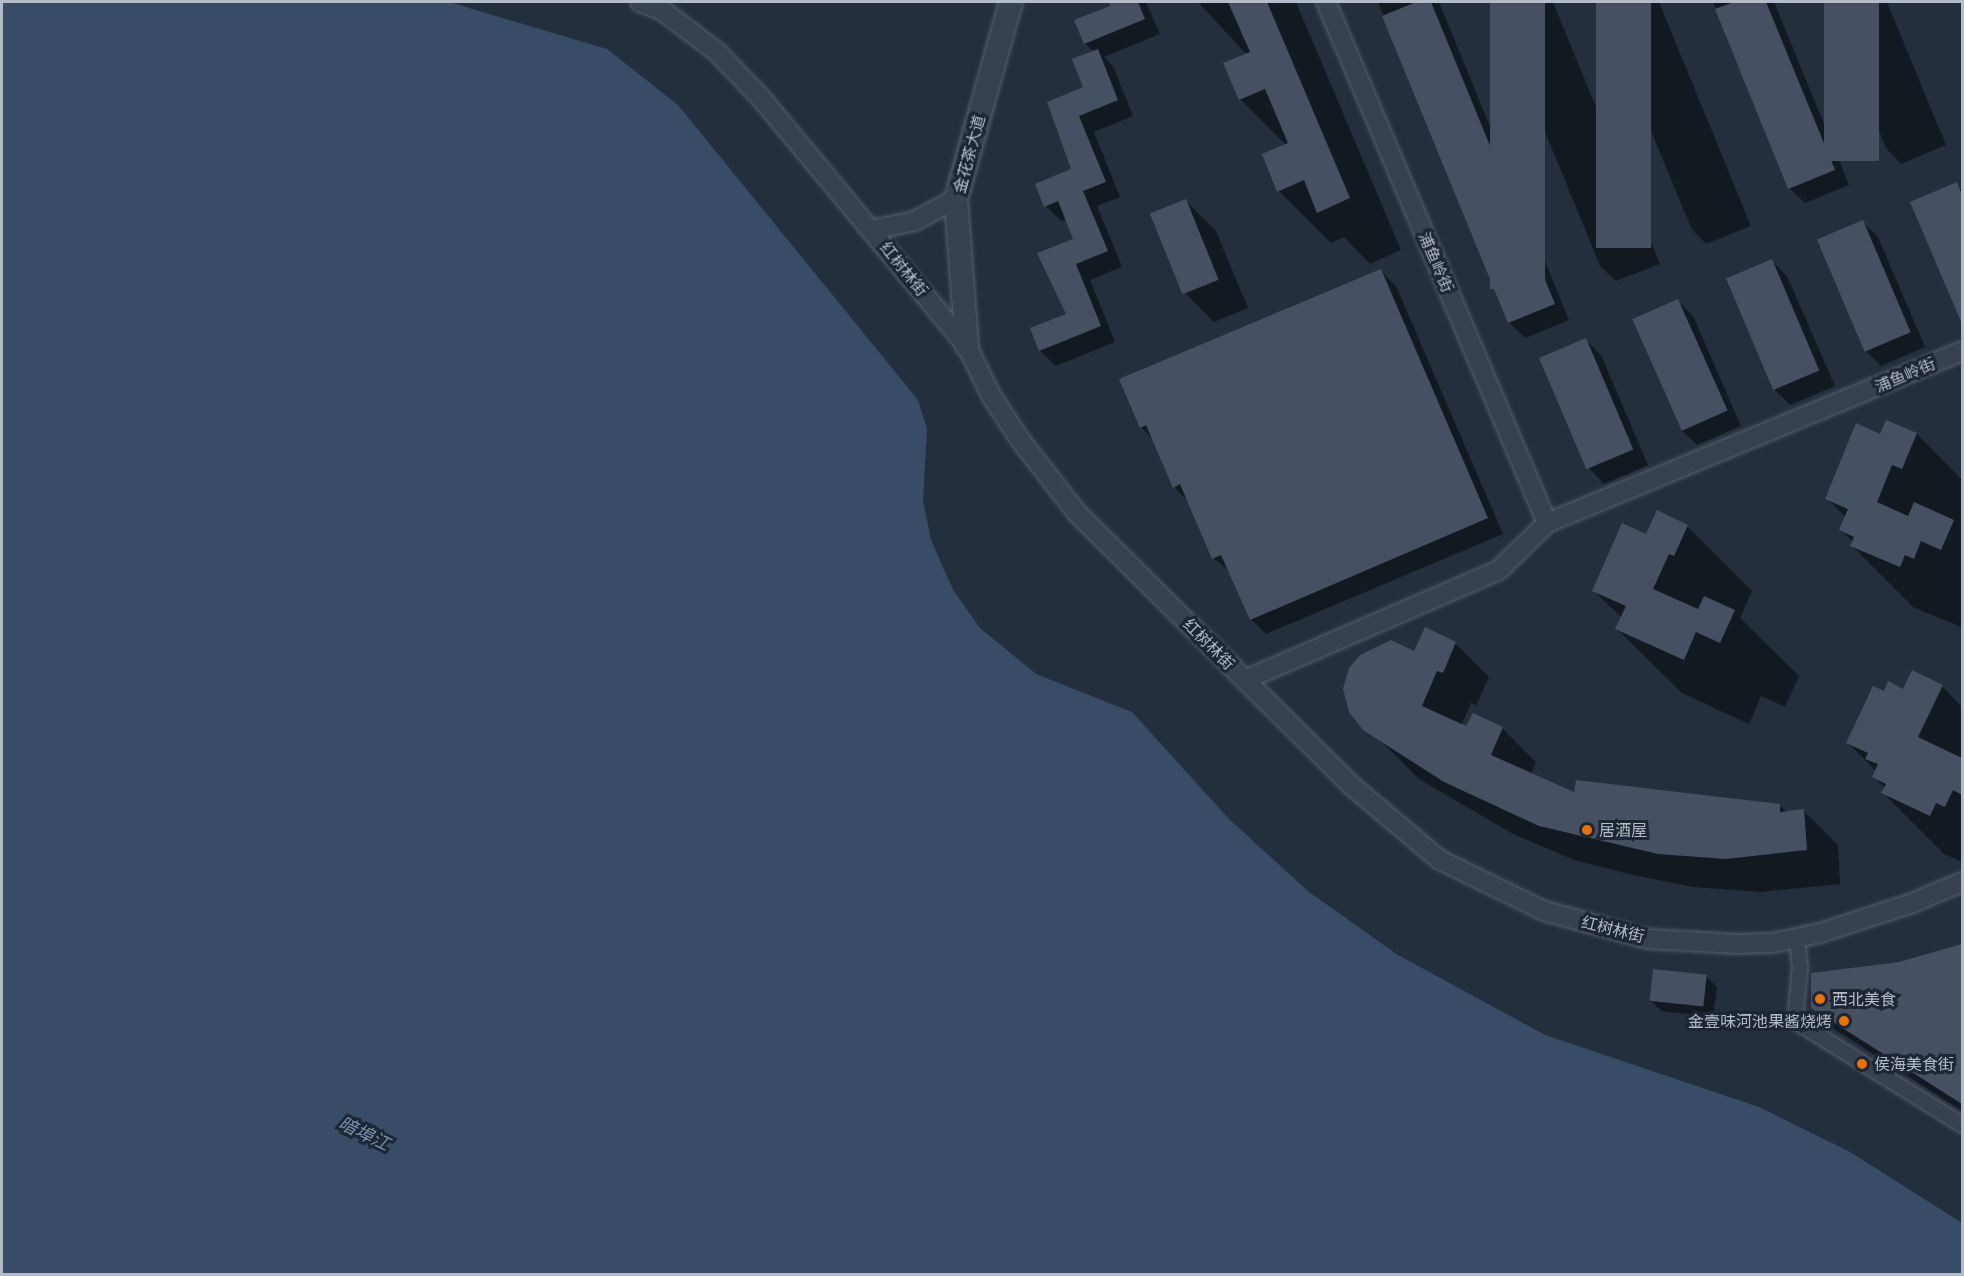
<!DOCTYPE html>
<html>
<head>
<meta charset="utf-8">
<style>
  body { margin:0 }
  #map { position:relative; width:1964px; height:1276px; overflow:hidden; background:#242f3e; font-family:Mulish,"Noto Sans SC",sans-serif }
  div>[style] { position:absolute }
  .water>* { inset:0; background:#394c67 }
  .shadow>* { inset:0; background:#0007 }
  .building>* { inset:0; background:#455162; transform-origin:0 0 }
  .roads { filter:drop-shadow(0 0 2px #565f6c) drop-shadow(0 0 2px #565f6c) }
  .pedestrian>* { height:14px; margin:-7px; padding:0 7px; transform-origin:7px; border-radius:7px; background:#38414e }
  .minor>* { height:18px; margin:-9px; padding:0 9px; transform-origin:9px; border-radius:9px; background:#38414e }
  .tertiary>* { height:22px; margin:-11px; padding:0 11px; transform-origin:11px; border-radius:11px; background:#38414e }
  .dots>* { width:16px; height:16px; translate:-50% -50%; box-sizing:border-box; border:3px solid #1d2633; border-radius:50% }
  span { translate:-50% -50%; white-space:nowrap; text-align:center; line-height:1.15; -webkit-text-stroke:6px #1d2633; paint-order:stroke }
  .street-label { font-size:16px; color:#b4bcc9 }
  .poi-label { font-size:16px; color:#b4bcc9 }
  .left { translate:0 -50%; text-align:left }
  .right { translate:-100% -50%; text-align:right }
  .water-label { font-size:18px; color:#7c92b1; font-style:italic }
  .frame { position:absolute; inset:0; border:3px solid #b4bcc9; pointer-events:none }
</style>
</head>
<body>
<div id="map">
  <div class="water">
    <div style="clip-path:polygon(2px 2px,449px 2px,607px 49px,678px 105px,918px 400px,927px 429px,923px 501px,931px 540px,953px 590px,980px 628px,1036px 674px,1132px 712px,1229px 819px,1309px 892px,1398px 955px,1545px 1035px,1759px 1107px,1850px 1152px,1962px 1223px,1962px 1274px,2px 1274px)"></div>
  </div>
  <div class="shadow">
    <div style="clip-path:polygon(1110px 2px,1146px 2px,1160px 34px,1104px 57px,1113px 66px,1133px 116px,1094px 132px,1120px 197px,1097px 206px,1122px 267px,1090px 280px,1115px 342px,1056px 366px,1040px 351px,1032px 329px,1068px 315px,1039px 254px,1075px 239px,1067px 219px,1061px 221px,1046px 206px,1073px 169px,1049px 103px,1085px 88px,1094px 52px,1085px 43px,1112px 7px)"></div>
    <div style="clip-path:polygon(1198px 2px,1296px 2px,1401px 250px,1370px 264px,1344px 237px,1331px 243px,1279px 191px,1287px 146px,1240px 99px,1247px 55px)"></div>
    <div style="clip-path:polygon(1378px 2px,1439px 2px,1569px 320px,1525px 338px,1509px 322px)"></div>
    <div style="clip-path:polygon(1492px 2px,1553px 2px,1660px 264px,1616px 281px,1600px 266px)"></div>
    <div style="clip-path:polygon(1598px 2px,1659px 2px,1751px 226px,1706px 244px,1691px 228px)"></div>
    <div style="clip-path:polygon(1713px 2px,1774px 2px,1849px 185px,1805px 203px,1789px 188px)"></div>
    <div style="clip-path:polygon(1826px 2px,1887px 2px,1946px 145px,1901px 164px,1886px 148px)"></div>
    <div style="clip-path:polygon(1956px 184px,1962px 190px,1962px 316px,1960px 313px)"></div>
    <div style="clip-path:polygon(1186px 201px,1216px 231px,1248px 308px,1214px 322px,1185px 293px,1152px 216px)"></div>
    <div style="clip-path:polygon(1862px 222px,1878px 237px,1925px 347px,1881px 366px,1866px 351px)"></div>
    <div style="clip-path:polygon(1772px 261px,1787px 276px,1835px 386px,1790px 405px,1775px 390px)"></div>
    <div style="clip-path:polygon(1381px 271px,1396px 286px,1503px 534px,1266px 634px,1251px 619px,1231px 572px,1213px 558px,1189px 502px,1174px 487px,1154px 440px,1141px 427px)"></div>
    <div style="clip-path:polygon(1678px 301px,1693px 316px,1741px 426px,1697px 445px,1681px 430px)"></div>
    <div style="clip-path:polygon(1585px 339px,1601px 355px,1648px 465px,1604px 484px,1589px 468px)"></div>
    <div style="clip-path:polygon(1887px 422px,1917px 434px,1962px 480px,1961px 627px,1913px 607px,1852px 546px,1853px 542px,1841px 530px,1846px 518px,1827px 498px,1881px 436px)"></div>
    <div style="clip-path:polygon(1687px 526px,1752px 591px,1740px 618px,1799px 676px,1785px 707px,1761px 696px,1749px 724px,1682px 693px,1617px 629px,1622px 618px,1594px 591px)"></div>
    <div style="clip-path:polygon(1455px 643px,1489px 677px,1476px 706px,1471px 703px,1461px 726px,1502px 728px,1536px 762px,1531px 774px,1576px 794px,1780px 806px,1787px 812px,1804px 811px,1838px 845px,1840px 884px,1761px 892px,1693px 887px,1633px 875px,1574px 860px,1513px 834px,1419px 779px,1351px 711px,1415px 653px)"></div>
    <div style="clip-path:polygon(1942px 686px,1962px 707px,1962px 862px,1944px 854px,1883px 793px,1885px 788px,1874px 777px,1876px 771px,1848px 743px,1885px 693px)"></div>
    <div style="clip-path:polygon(1962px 945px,1962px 1111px,1836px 1030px,1813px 1007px,1899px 964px)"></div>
    <div style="clip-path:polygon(1707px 977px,1717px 987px,1713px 1017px,1661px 1011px,1651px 1001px)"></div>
  </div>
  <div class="building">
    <div style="clip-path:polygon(1109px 2px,1138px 2px,1145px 19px,1084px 44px,1074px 20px,1110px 6px)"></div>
    <div style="clip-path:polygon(1228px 2px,1267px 2px,1350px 198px,1317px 213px,1304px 180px,1277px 192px,1262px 154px,1288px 143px,1265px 89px,1239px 100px,1223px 63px,1250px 52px)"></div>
    <div style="clip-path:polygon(1416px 2px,1431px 2px,1555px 304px,1508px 323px,1382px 16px)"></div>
    <div style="left:1490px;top:2px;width:55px;height:287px"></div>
    <div style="left:1596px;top:2px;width:55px;height:246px"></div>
    <div style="clip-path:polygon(1734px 2px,1766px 2px,1835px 170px,1788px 189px,1715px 9px)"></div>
    <div style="left:1824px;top:2px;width:55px;height:159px"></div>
    <div style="clip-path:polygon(1098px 49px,1118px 100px,1079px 116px,1106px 182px,1083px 191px,1108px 251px,1076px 264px,1101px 326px,1039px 351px,1030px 328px,1066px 314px,1037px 253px,1073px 239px,1058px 201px,1044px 207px,1035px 184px,1071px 169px,1047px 102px,1083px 87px,1072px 59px)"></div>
    <div style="clip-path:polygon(1957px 182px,1962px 195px,1962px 324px,1910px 202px)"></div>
    <div style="left:1186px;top:199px;width:87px;height:39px;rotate:68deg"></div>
    <div style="left:1863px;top:220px;width:122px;height:50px;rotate:67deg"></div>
    <div style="left:1772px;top:259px;width:121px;height:50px;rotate:67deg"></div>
    <div style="clip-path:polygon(1381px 269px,1488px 518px,1250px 620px,1221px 555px,1212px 559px,1180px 484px,1173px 488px,1146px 425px,1140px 428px,1119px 379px)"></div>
    <div style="left:1678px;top:299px;width:122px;height:50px;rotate:66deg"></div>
    <div style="left:1586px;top:338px;width:121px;height:51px;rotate:67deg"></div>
    <div style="clip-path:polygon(1886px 420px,1917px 433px,1902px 469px,1892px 465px,1877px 502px,1908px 516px,1914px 502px,1954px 520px,1941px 550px,1921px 541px,1914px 559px,1905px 555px,1900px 567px,1850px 546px,1854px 537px,1839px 530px,1848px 509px,1825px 499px,1856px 423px,1880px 434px)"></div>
    <div style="clip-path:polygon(1657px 510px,1688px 525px,1674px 556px,1669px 554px,1653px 589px,1698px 609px,1704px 596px,1735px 610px,1720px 643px,1696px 632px,1684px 660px,1615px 629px,1626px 606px,1592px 591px,1622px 523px,1646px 534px)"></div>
    <div style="clip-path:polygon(1425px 627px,1456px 642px,1443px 673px,1437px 671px,1422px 706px,1466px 726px,1473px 713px,1503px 727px,1491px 755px,1574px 792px,1576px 780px,1780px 804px,1780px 812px,1804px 809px,1807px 850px,1726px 859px,1658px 854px,1539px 826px,1444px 782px,1363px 730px,1349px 712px,1343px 689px,1349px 668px,1360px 655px,1391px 640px,1414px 651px)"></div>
    <div style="clip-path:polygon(1912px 670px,1943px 685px,1918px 737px,1962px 758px,1962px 795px,1953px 790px,1945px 807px,1936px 803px,1930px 816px,1881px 793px,1886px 784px,1872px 777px,1878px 764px,1865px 759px,1868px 753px,1846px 743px,1873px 686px,1884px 691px,1888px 681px,1903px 689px)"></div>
    <div style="clip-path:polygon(1962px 944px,1962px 1104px,1811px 1008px,1811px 973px,1899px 962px)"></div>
    <div style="left:1653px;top:969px;width:54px;height:32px;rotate:6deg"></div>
  </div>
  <div class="roads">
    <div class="pedestrian">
      <div style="left:1797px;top:939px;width:27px;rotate:84deg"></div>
      <div style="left:1800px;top:966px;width:55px;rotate:95.2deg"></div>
      <div style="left:1795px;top:1021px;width:197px;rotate:31.9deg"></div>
    </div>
    <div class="minor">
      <div style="left:640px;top:2px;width:25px;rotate:21deg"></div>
      <div style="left:663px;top:11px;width:68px;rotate:37.2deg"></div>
      <div style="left:717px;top:52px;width:64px;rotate:46.3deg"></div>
      <div style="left:761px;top:98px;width:322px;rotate:50.3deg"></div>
      <div style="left:967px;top:346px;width:57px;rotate:63.9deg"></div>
      <div style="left:992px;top:397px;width:53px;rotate:56.6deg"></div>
      <div style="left:1021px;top:441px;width:91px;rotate:52.1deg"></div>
      <div style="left:1077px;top:513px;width:387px;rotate:44.8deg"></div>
      <div style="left:1352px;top:786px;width:115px;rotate:40.1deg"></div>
      <div style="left:1440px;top:860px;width:116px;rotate:26.1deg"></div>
      <div style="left:1544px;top:911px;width:108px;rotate:15.1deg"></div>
      <div style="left:1648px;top:939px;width:90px;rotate:3.2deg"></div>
      <div style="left:1738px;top:944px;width:35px;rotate:-2deg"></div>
      <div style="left:1773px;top:943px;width:48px;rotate:-12deg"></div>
      <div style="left:1820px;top:933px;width:95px;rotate:-17.9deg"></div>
      <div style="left:1910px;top:904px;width:56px;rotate:-22.9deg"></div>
      <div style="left:1326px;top:2px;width:566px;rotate:67.01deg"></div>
      <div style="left:871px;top:230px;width:45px;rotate:-11.6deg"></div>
      <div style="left:915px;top:221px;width:47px;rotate:-28.2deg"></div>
      <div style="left:1245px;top:680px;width:277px;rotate:-23.4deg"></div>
      <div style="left:1499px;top:570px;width:67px;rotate:-44.4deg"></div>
      <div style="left:1547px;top:523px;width:449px;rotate:-22.5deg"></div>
    </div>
    <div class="tertiary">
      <div style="left:967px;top:346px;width:147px;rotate:-94.3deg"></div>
      <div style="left:956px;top:199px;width:205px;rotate:-74.4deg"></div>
    </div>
  </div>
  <div class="dots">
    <div style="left:1587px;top:830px;background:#e8710a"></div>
    <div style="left:1820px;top:999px;background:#e8710a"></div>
    <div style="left:1844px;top:1021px;background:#e8710a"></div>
    <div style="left:1862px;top:1064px;background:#e8710a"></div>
  </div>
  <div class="street-label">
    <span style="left:969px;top:154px;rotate:-75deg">金花茶大道</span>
    <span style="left:1436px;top:262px;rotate:67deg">浦鱼岭街</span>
    <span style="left:904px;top:269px;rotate:51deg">红树林街</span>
    <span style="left:1905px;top:375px;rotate:-23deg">浦鱼岭街</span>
    <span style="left:1209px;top:644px;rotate:45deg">红树林街</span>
    <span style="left:1613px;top:929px;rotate:14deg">红树林街</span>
  </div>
  <div class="poi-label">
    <span class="left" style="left:1599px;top:830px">居酒屋</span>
    <span class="left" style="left:1832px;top:999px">西北美食</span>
    <span class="right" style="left:1832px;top:1021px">金壹味河池果酱烧烤</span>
    <span class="left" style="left:1874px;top:1064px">侯海美食街</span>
  </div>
  <div class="water-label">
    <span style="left:364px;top:1134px;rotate:26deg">暗埠江</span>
  </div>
  <div class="frame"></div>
</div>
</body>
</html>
